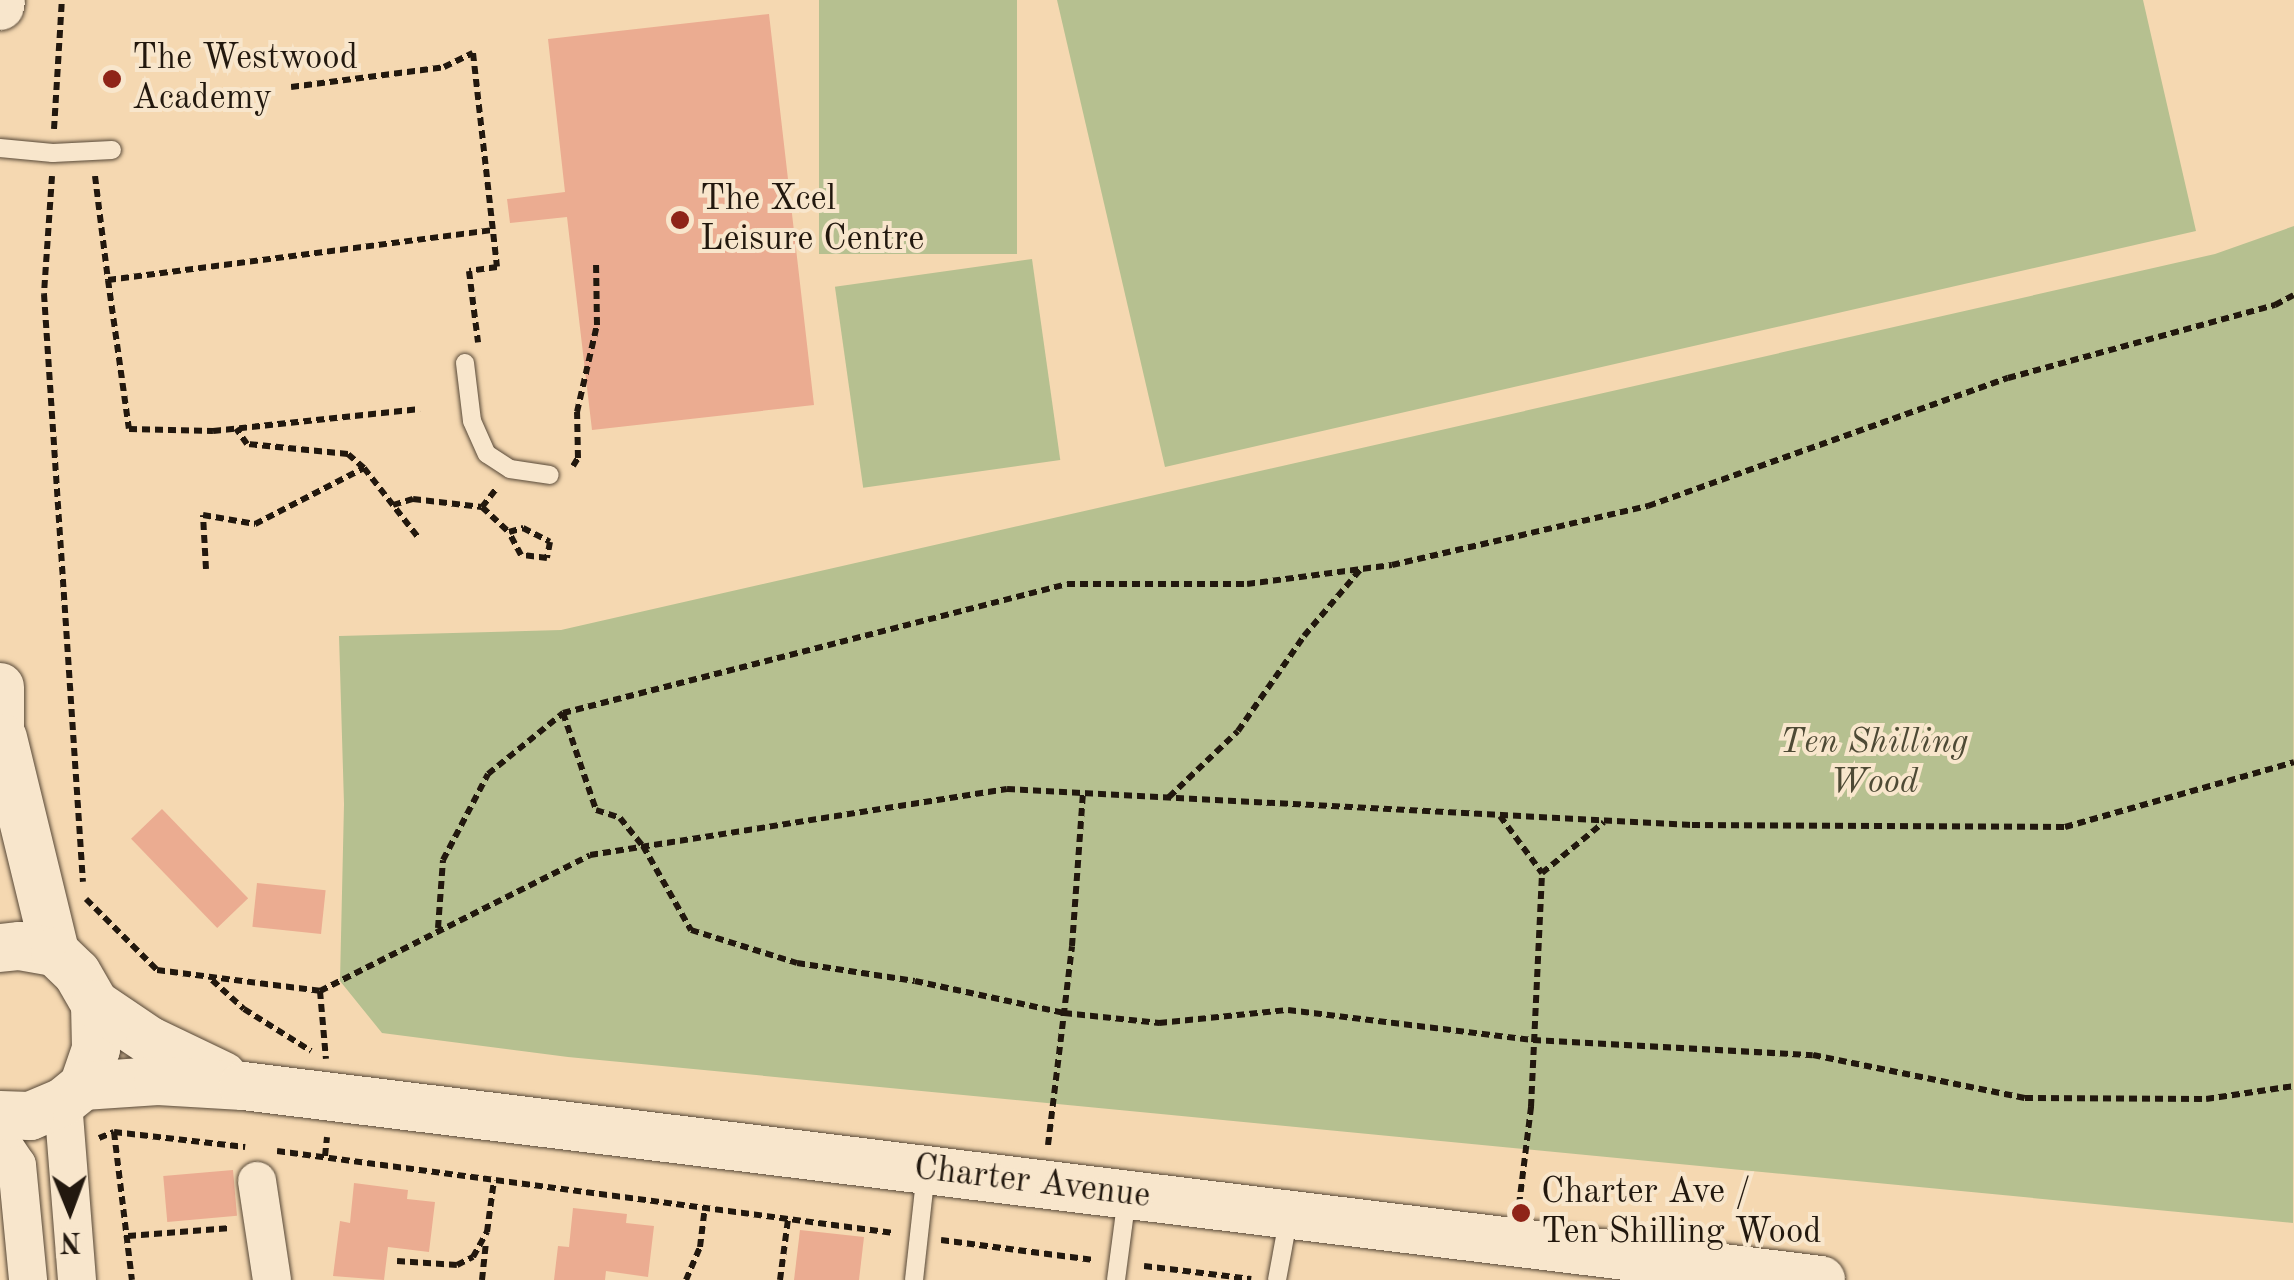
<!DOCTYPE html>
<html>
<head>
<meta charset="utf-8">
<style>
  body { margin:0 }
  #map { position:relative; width:2294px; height:1280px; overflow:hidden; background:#f5d8b1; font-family:"Old Standard TT",serif }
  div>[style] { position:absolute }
  .green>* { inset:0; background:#b6c090; transform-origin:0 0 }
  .building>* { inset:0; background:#ebac91; transform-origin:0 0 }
  .path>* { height:6px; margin-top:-3px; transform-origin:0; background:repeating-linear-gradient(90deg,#22180e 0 8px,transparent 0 13px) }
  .roads { filter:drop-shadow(0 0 2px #574837) drop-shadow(0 0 2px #574837) }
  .service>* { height:18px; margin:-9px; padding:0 9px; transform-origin:9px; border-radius:9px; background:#f8e6cc }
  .minor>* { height:38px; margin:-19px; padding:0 19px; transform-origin:19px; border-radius:19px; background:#f8e6cc }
  .tertiary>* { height:48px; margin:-24px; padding:0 24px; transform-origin:24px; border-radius:24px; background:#f8e6cc }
  .dots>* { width:28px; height:28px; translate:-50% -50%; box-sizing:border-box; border:5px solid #f8e6cc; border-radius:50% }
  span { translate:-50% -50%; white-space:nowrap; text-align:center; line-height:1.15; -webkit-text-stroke:8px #f8e6cc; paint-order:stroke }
  .poi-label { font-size:35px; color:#22180e }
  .left { translate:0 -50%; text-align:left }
  .park-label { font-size:35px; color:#4e4a35; font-style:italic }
  .street-label { font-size:35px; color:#22180e }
  .north { position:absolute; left:20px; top:1160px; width:100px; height:100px; -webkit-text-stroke:8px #f8e6cc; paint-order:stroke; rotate:179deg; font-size:28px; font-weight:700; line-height:40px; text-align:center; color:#22180e }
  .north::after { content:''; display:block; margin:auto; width:35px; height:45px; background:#22180e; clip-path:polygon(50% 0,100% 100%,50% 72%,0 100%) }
</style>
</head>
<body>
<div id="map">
  <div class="green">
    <div style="left:819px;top:0;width:198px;height:254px"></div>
    <div style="clip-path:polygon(1057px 0,2143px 0,2196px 231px,1165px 467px)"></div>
    <div style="clip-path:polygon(2294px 226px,2293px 1223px,568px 1057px,382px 1033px,340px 981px,344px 804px,339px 636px,561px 630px,2215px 254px)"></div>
    <div style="left:1032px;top:259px;width:203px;height:199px;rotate:82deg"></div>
  </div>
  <div class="building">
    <div style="clip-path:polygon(769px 14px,814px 405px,592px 430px,567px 217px,510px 223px,507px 199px,565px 192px,548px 39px)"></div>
    <div style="left:162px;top:809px;width:124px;height:43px;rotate:46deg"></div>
    <div style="left:257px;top:883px;width:69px;height:44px;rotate:6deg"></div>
    <div style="left:233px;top:1170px;width:46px;height:70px;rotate:85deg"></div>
    <div style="clip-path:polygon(354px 1183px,408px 1190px,407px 1199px,435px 1202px,429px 1252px,388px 1247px,384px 1280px,333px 1276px,340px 1221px,350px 1223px)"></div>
    <div style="clip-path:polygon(573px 1208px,627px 1214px,626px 1223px,654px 1226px,648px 1277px,606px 1271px,605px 1280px,554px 1280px,558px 1246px,569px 1247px)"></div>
    <div style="clip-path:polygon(800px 1230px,864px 1237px,859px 1280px,794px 1280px)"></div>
  </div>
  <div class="path">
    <div style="left:291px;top:87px;width:154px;rotate:-7.4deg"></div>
    <div style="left:444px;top:67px;width:32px;rotate:-26deg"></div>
    <div style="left:473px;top:53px;width:215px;rotate:83.6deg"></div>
    <div style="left:497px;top:267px;width:28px;rotate:172deg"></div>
    <div style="left:469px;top:271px;width:72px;rotate:82.8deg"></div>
    <div style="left:54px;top:129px;width:129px;rotate:-86.5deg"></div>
    <div style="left:52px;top:176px;width:118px;rotate:93.9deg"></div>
    <div style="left:44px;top:294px;width:589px;rotate:86.21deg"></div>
    <div style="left:95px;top:176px;width:105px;rotate:82.9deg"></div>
    <div style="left:108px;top:280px;width:389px;rotate:-7.4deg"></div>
    <div style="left:108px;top:280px;width:150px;rotate:82deg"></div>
    <div style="left:129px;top:429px;width:84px;rotate:1.4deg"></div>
    <div style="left:213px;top:431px;width:208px;rotate:-6.1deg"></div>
    <div style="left:573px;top:466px;width:9px;rotate:-58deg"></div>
    <div style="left:578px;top:458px;width:46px;rotate:-91.2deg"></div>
    <div style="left:577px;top:412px;width:89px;rotate:-77.1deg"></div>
    <div style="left:597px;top:325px;width:64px;rotate:-90.9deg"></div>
    <div style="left:364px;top:468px;width:88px;rotate:52deg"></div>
    <div style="left:393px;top:505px;width:21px;rotate:-17deg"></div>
    <div style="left:413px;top:499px;width:69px;rotate:6.6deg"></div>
    <div style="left:482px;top:507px;width:37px;rotate:43deg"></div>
    <div style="left:509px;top:532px;width:15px;rotate:-16deg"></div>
    <div style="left:523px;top:528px;width:30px;rotate:27deg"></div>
    <div style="left:550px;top:542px;width:16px;rotate:101deg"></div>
    <div style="left:547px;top:558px;width:26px;rotate:-173deg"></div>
    <div style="left:521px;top:555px;width:26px;rotate:-118deg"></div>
    <div style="left:482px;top:507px;width:24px;rotate:-52deg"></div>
    <div style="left:206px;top:569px;width:54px;rotate:-93.2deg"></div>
    <div style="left:203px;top:515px;width:53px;rotate:9.8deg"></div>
    <div style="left:255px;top:524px;width:123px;rotate:-27.2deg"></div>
    <div style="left:364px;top:468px;width:21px;rotate:-139deg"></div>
    <div style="left:348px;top:454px;width:101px;rotate:-174.3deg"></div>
    <div style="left:247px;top:444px;width:19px;rotate:-125deg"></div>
    <div style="left:563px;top:713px;width:102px;rotate:71.2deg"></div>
    <div style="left:596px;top:810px;width:25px;rotate:18deg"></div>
    <div style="left:620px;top:818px;width:36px;rotate:51deg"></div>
    <div style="left:643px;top:846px;width:97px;rotate:60.3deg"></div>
    <div style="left:691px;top:930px;width:111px;rotate:17.3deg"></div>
    <div style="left:797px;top:963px;width:119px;rotate:8.7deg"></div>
    <div style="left:915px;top:981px;width:152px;rotate:12.1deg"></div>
    <div style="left:1064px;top:1013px;width:96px;rotate:6deg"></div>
    <div style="left:1159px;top:1023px;width:130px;rotate:-5.8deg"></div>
    <div style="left:1288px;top:1010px;width:247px;rotate:7deg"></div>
    <div style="left:1533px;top:1040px;width:280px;rotate:3.1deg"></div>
    <div style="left:1813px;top:1055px;width:216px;rotate:11.5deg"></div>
    <div style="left:2025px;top:1098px;width:181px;rotate:0.3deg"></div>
    <div style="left:2206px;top:1099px;width:89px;rotate:-8.4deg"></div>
    <div style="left:1169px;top:797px;width:95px;rotate:-43.7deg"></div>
    <div style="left:1238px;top:731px;width:116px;rotate:-55.2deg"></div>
    <div style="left:1304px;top:636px;width:87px;rotate:-49.7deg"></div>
    <div style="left:1500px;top:816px;width:71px;rotate:53.6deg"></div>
    <div style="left:1542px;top:873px;width:80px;rotate:-39.4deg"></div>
    <div style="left:86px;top:899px;width:100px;rotate:45deg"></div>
    <div style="left:157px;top:970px;width:164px;rotate:7.3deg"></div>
    <div style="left:320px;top:991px;width:68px;rotate:85deg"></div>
    <div style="left:438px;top:928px;width:68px;rotate:-85.8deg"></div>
    <div style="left:443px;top:860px;width:97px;rotate:-62.4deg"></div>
    <div style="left:488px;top:774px;width:97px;rotate:-39.1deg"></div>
    <div style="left:563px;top:713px;width:520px;rotate:-14.36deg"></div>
    <div style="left:1067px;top:584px;width:180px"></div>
    <div style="left:1247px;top:584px;width:146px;rotate:-7.5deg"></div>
    <div style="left:1392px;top:565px;width:263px;rotate:-13deg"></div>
    <div style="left:1648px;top:506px;width:382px;rotate:-19.6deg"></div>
    <div style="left:2008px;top:378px;width:277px;rotate:-15.3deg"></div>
    <div style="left:2275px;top:305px;width:21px;rotate:-28deg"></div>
    <div style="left:212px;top:980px;width:43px;rotate:42.2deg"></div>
    <div style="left:244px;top:1009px;width:79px;rotate:32.1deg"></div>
    <div style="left:320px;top:991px;width:302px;rotate:-26.7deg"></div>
    <div style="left:590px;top:855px;width:422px;rotate:-9deg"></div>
    <div style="left:1007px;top:789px;width:686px;rotate:3.01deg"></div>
    <div style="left:1692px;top:825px;width:373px;rotate:0.3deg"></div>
    <div style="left:2065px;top:827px;width:238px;rotate:-15.8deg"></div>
    <div style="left:114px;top:1132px;width:149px;rotate:83.1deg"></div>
    <div style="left:99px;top:1138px;width:16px;rotate:-22deg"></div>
    <div style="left:114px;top:1132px;width:132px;rotate:6.5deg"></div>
    <div style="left:1048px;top:1145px;width:200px;rotate:-83.1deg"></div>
    <div style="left:1072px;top:946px;width:153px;rotate:-85.9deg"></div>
    <div style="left:277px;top:1151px;width:622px;rotate:7.57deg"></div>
    <div style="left:325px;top:1156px;width:19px;rotate:-84deg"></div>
    <div style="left:1519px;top:1205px;width:99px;rotate:-83deg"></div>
    <div style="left:1531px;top:1107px;width:234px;rotate:-87.3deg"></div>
    <div style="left:128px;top:1236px;width:103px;rotate:-4.4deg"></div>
    <div style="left:941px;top:1240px;width:152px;rotate:7.5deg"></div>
    <div style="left:397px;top:1261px;width:60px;rotate:3.8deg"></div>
    <div style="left:457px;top:1265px;width:18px;rotate:-27deg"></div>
    <div style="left:473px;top:1257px;width:29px;rotate:-61deg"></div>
    <div style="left:487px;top:1232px;width:52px;rotate:-82.3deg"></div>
    <div style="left:1144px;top:1266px;width:108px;rotate:6.9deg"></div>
    <div style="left:482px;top:1280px;width:36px;rotate:-84deg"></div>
    <div style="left:686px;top:1280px;width:36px;rotate:-67deg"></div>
    <div style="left:700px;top:1247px;width:39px;rotate:-83deg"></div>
    <div style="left:780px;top:1280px;width:62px;rotate:-82.5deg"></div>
  </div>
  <div class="roads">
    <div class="service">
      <div style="left:0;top:148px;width:53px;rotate:5.4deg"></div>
      <div style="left:53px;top:153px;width:59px;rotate:-2.9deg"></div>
      <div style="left:465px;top:363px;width:58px;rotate:83.1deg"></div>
      <div style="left:472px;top:421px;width:36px;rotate:66deg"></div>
      <div style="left:487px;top:454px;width:27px;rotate:33deg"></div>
      <div style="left:510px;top:469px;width:40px;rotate:8.5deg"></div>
      <div style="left:914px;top:1280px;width:110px;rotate:-83.7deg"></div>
      <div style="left:1116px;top:1280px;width:85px;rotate:-82.5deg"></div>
      <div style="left:1277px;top:1280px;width:66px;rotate:-79.5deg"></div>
    </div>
    <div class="minor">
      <div style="left:63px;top:1102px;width:179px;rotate:85.5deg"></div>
      <div style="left:0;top:1140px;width:30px;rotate:56deg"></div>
      <div style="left:17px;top:1165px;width:116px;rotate:84.5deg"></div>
      <div style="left:257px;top:1181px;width:100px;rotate:81.4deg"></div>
    </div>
    <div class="tertiary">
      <div style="left:0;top:6px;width:6px;rotate:-81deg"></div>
      <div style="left:0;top:687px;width:80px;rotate:90deg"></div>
      <div style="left:3px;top:738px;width:220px;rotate:76.3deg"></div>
      <div style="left:0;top:948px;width:20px;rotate:-6deg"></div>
      <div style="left:20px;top:946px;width:36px;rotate:10deg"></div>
      <div style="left:55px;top:952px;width:30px;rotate:44deg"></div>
      <div style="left:77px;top:973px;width:36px;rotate:60deg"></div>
      <div style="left:95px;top:1004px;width:45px;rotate:88.7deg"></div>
      <div style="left:96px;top:1049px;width:39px;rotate:109deg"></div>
      <div style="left:83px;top:1086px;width:26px;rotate:141deg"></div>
      <div style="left:63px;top:1102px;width:36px;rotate:157deg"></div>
      <div style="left:30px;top:1116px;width:30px;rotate:-178deg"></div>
      <div style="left:95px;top:1004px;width:66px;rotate:33.9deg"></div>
      <div style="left:150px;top:1041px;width:81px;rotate:25.6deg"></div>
      <div style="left:83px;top:1086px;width:75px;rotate:-3.8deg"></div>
      <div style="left:158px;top:1081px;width:85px;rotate:3.4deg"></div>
      <div style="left:243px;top:1086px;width:1590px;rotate:7.01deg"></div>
    </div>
  </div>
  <div class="dots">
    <div style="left:112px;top:79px;background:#8f2418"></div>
    <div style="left:680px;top:220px;background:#8f2418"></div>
    <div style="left:1521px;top:1213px;background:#8f2418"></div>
  </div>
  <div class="poi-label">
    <span class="left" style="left:132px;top:79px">The Westwood<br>Academy</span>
    <span class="left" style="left:700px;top:220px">The Xcel<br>Leisure Centre</span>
    <span class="left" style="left:1541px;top:1213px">Charter Ave /<br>Ten Shilling Wood</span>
  </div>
  <div class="park-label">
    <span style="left:1874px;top:763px">Ten Shilling<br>Wood</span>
  </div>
  <div class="street-label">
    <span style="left:1032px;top:1183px;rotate:7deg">Charter Avenue</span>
  </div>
  <div class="north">N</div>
</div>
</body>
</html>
